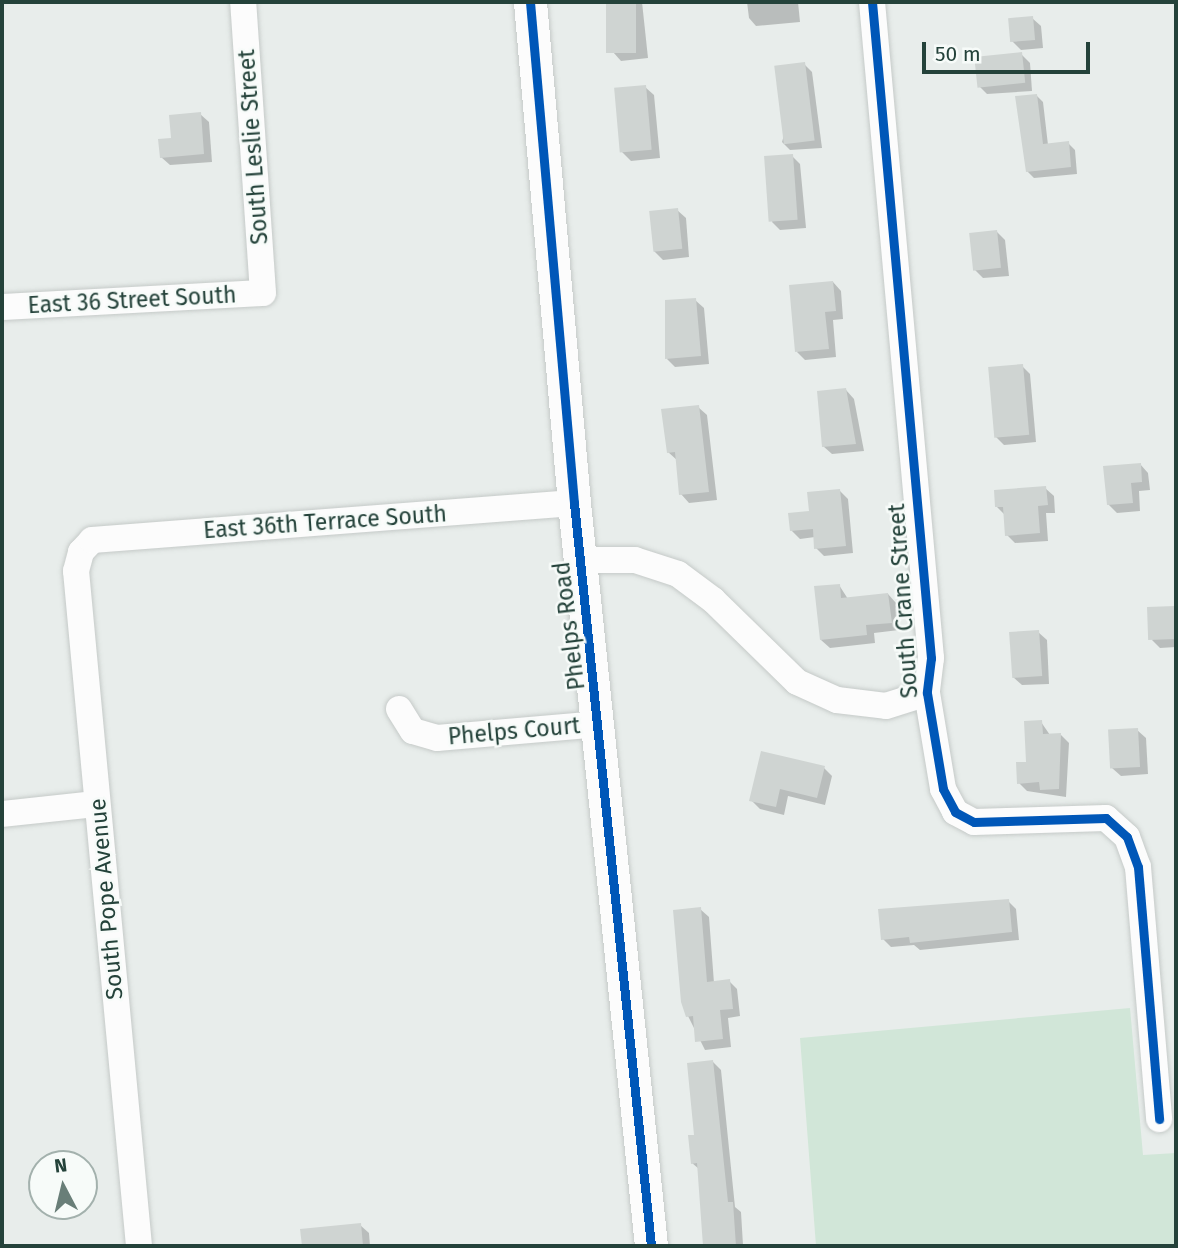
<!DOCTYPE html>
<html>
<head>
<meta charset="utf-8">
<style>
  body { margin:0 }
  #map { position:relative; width:1178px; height:1248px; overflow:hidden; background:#e8edeb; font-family:"Fira Sans",sans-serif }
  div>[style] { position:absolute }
  .green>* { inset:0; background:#d1e6d8 }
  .shadow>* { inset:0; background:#0003 }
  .building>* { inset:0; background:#cfd4d2; transform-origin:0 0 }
  .roads { filter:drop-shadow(0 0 2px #c5cac8) drop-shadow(0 0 2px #c5cac8) }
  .minor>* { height:26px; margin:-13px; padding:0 13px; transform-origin:13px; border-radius:13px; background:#fcfcfc }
  .tertiary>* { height:33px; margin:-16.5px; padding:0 16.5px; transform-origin:16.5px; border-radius:16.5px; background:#fcfcfc }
  .cycleway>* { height:9px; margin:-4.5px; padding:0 4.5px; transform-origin:4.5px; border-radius:4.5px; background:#0057b8 }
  span { translate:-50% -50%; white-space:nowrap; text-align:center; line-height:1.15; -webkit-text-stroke:5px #f7fbf9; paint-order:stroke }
  .street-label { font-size:23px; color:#24423a }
  .frame { position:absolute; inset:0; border:4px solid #24423a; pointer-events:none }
  .north { position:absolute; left:28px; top:1150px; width:70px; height:70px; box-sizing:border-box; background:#f7fbf9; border:2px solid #a3b1ad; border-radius:50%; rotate:353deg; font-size:19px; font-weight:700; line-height:28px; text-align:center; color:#24423a }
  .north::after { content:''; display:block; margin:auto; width:24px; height:32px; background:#697e78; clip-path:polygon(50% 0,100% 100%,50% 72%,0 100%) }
  .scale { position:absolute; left:922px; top:42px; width:168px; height:32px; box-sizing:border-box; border:4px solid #24423a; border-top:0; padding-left:9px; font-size:21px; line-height:24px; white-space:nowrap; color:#24423a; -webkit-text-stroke:5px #f7fbf9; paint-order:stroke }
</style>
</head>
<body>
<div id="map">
  <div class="green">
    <div style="clip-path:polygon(1130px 1008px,1143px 1155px,1176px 1153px,1176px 1246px,816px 1246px,800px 1038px)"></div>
  </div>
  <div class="shadow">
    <div style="clip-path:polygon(608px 2px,642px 2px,648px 58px,621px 61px,613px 52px)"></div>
    <div style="clip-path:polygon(747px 2px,798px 2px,800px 22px,756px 26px,749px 18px)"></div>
    <div style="clip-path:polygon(1032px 18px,1041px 26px,1043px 48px,1021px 50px,1012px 41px)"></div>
    <div style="clip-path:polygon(1021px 54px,1030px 63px,1032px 91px,987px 94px,979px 86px)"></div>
    <div style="clip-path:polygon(804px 64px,812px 72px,822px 148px,790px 150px,782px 142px)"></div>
    <div style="clip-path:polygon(645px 87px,654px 95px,660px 158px,631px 161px,622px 152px)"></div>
    <div style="clip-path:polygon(1036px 95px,1043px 102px,1048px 145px,1068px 143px,1075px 150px,1077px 174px,1034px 178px,1027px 171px)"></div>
    <div style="clip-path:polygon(200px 114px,209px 122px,212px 162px,170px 165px,161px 157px)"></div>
    <div style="clip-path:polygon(792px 156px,800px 164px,806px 228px,780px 230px,772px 222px)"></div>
    <div style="clip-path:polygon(677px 210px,686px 218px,689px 257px,663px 260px,654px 251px)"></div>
    <div style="clip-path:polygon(997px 232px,1005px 240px,1009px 276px,983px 278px,975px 270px)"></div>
    <div style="clip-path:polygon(833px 282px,841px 291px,843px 319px,833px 320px,836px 357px,805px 360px,797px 352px)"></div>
    <div style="clip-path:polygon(695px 300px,704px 308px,709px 364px,675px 367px,667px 359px)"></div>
    <div style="clip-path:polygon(1022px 366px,1030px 374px,1036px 442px,1004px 445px,996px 437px)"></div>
    <div style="clip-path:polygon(846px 390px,854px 399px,864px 451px,832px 454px,823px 446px)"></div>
    <div style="clip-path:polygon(698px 407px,707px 415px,717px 500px,689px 503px,681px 494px,678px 461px,668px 452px)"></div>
    <div style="clip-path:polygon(1140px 464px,1148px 473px,1150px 490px,1139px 491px,1140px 511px,1117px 513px,1108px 504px)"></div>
    <div style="clip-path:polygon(1045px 488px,1054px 496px,1055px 513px,1046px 513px,1048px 541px,1015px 543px,1007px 535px,1005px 515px,997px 507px)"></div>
    <div style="clip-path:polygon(839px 490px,848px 499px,853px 553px,824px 556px,816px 548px,815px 537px,800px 539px,791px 530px)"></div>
    <div style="clip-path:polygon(839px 585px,848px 599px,888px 594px,896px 603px,899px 630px,874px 633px,875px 643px,830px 648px,821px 640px)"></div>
    <div style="clip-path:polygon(1174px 608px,1176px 647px,1160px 648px,1152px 640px)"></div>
    <div style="clip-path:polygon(1038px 632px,1047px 640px,1049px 684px,1022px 685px,1013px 677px)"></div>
    <div style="clip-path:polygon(1041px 722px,1050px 735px,1061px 735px,1069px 743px,1066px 797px,1027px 791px,1019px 783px)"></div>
    <div style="clip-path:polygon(1137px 730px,1146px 738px,1148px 774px,1121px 776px,1112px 768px)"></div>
    <div style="clip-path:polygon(824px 768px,832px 776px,825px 805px,788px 796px,784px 815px,760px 809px,751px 800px)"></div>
    <div style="clip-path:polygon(1008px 901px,1016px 909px,1019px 940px,920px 950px,914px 945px,891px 947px,883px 939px,880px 910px)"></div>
    <div style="clip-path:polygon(700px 909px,709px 917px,714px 983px,729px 981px,737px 989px,740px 1016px,728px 1018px,731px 1047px,705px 1050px,688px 1016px)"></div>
    <div style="clip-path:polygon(713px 1062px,721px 1070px,735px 1207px,741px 1212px,743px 1245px,751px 1246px,705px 1246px,699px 1169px,692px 1163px)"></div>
    <div style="clip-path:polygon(360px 1225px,369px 1233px,370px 1246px,304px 1246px,302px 1231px)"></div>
  </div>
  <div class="building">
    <div style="left:606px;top:2px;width:30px;height:51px"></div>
    <div style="left:1033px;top:16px;width:24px;height:25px;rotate:85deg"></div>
    <div style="left:1022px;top:52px;width:31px;height:48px;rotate:84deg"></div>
    <div style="left:805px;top:62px;width:79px;height:31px;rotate:83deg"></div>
    <div style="left:646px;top:85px;width:65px;height:32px;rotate:85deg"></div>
    <div style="clip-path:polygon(1037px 94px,1043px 144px,1069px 141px,1071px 167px,1026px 172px,1015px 96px)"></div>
    <div style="clip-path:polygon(201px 112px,204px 154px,160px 158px,158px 139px,171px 138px,169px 115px)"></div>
    <div style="left:793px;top:154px;width:66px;height:29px;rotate:86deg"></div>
    <div style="left:678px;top:208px;width:41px;height:29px;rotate:84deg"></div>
    <div style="left:997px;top:230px;width:38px;height:28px;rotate:84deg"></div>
    <div style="clip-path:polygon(833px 281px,836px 311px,825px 312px,829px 349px,795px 352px,789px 285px)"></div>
    <div style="clip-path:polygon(696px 298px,701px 356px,665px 359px,665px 300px)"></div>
    <div style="left:1023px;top:364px;width:71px;height:35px;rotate:85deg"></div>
    <div style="clip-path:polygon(846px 388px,856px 444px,822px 447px,817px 391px)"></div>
    <div style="clip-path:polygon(699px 405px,709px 492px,679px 495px,675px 452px,667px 453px,661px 409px)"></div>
    <div style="clip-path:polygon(1141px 463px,1142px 482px,1131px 483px,1133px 503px,1107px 505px,1103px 466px)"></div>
    <div style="clip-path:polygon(1046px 486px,1048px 505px,1038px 506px,1040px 533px,1005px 536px,1003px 507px,995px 507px,994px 490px)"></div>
    <div style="clip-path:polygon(840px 489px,846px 546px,814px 549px,813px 529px,790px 531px,788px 513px,809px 511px,807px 492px)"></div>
    <div style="clip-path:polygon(840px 584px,841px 598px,888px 593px,892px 623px,866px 625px,867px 635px,820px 640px,814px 586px)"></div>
    <div style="left:1175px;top:606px;width:33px;height:28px;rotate:88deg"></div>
    <div style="left:1039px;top:630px;width:46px;height:30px;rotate:86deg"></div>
    <div style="clip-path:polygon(1042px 720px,1043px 734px,1061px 733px,1059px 789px,1040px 790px,1039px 782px,1017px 784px,1016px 762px,1026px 762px,1024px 721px)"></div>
    <div style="left:1138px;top:728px;width:39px;height:30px;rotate:87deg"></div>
    <div style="clip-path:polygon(761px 751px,825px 766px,817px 798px,780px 789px,776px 807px,749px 801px)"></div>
    <div style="clip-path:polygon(1009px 899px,1012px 932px,910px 943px,909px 937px,881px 940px,878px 909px)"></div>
    <div style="clip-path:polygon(701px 907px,707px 982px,730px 979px,733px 1009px,720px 1010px,723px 1039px,695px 1042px,693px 1016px,686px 1017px,681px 1002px,673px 910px)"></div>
    <div style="clip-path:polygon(713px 1060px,728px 1202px,733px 1202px,736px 1246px,703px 1246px,697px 1163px,691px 1164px,688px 1135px,694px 1135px,687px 1063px)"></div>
    <div style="clip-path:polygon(361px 1223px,363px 1246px,302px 1246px,300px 1229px)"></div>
  </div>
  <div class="roads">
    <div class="minor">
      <div style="left:872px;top:2px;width:659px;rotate:84.86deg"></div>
      <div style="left:931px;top:658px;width:35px;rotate:97deg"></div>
      <div style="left:927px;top:693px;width:97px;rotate:80.5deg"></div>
      <div style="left:943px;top:789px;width:26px;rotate:62deg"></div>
      <div style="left:955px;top:812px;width:21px;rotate:28deg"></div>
      <div style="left:974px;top:822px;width:132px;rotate:-1.7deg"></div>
      <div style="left:1106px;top:818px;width:28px;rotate:42deg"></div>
      <div style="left:1127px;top:837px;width:32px;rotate:70deg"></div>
      <div style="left:1138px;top:867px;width:253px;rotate:85.2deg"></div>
      <div style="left:2px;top:307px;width:261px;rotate:-3.1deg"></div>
      <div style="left:263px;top:293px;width:292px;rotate:-93.9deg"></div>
      <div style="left:581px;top:560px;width:54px"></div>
      <div style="left:635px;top:560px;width:45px;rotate:18deg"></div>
      <div style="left:678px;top:574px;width:44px;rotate:36.6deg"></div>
      <div style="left:713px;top:600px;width:117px;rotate:44.3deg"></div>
      <div style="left:797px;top:682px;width:44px;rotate:24.2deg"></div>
      <div style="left:837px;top:700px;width:49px;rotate:7deg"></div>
      <div style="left:886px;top:706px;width:43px;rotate:-17.6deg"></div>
      <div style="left:399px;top:709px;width:26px;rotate:58deg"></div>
      <div style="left:413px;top:731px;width:25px;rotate:16deg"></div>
      <div style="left:437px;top:738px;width:163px;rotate:-4.9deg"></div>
      <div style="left:2px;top:814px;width:95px;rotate:-6.1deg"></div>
      <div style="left:139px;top:1246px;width:678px;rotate:-95.33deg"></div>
      <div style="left:76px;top:571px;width:20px;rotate:-75deg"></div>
      <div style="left:81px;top:552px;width:16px;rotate:-47deg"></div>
      <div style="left:92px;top:540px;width:483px;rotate:-4.4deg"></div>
    </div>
    <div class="tertiary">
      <div style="left:530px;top:2px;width:503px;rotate:84.98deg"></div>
      <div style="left:574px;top:503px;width:747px;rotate:84.08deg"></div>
    </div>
  </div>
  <div class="cycleway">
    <div style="left:530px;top:2px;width:503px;rotate:84.98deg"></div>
    <div style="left:574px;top:503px;width:747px;rotate:84.08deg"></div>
    <div style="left:872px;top:2px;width:659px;rotate:84.86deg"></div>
    <div style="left:931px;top:658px;width:35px;rotate:97deg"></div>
    <div style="left:927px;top:693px;width:97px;rotate:80.5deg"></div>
    <div style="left:943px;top:789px;width:26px;rotate:62deg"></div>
    <div style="left:955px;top:812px;width:21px;rotate:28deg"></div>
    <div style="left:974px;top:822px;width:132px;rotate:-1.7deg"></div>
    <div style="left:1106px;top:818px;width:28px;rotate:42deg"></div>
    <div style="left:1127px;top:837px;width:32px;rotate:70deg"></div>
    <div style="left:1138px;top:867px;width:253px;rotate:85.2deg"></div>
  </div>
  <div class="street-label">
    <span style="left:253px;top:147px;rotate:-94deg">South Leslie Street</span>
    <span style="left:132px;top:300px;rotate:-3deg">East 36 Street South</span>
    <span style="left:325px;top:522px;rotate:-4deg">East 36th Terrace South</span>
    <span style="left:903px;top:601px;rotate:-94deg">South Crane Street</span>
    <span style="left:569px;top:626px;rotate:-97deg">Phelps Road</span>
    <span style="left:514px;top:731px;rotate:-5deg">Phelps Court</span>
    <span style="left:106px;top:899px;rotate:-95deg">South Pope Avenue</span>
  </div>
  <div class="frame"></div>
  <div class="north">N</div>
  <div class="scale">50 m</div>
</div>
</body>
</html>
